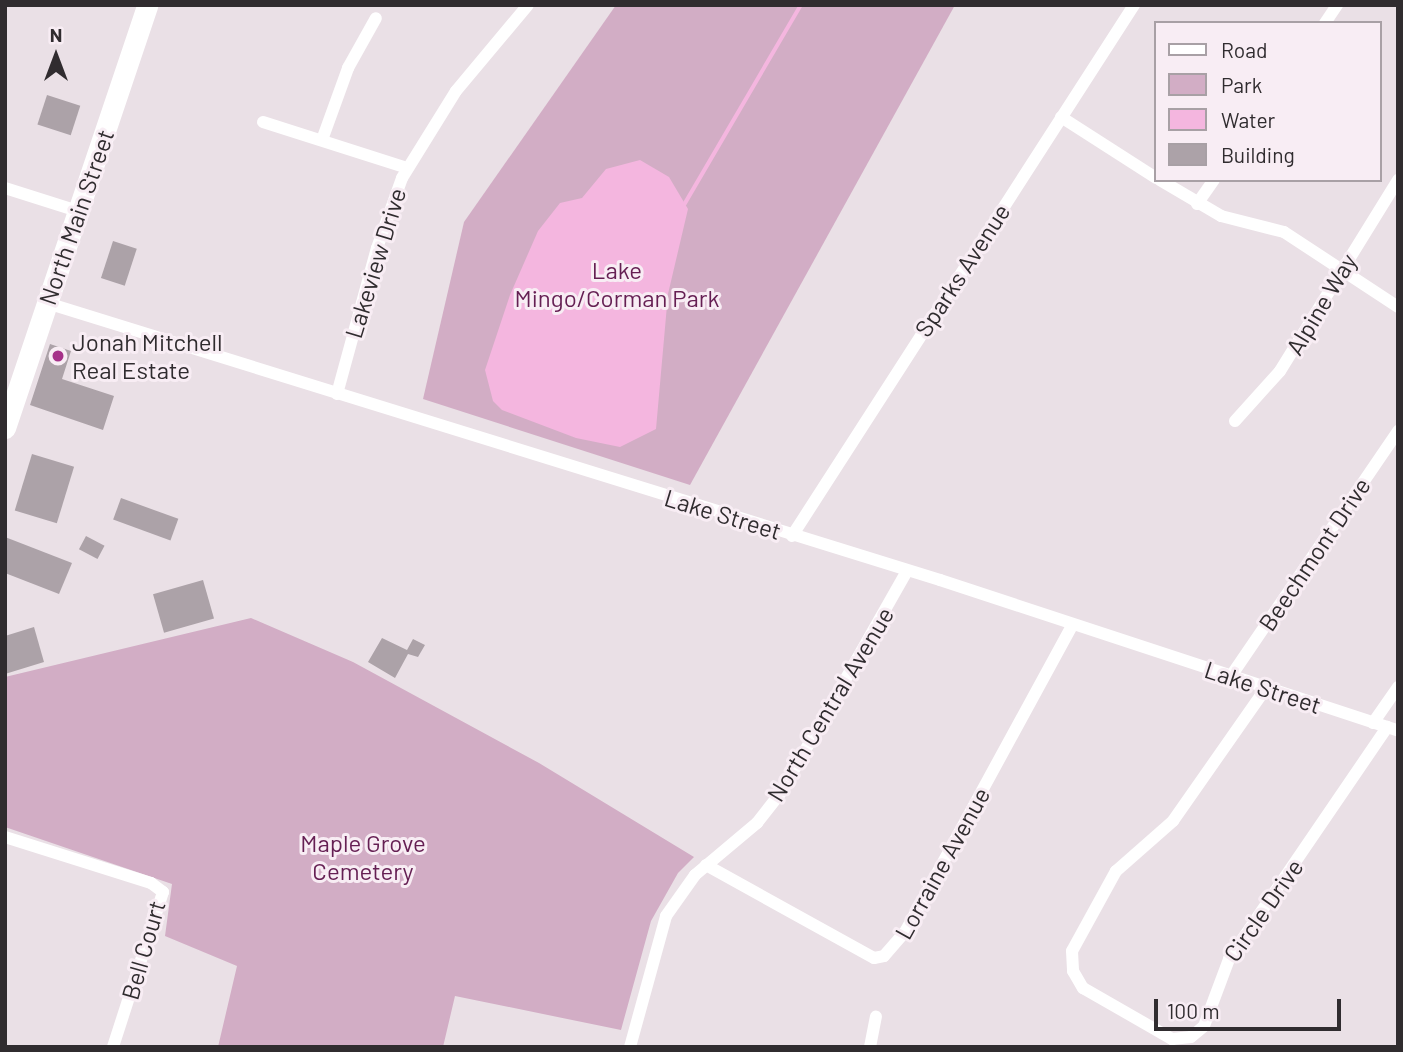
<!DOCTYPE html>
<html>
<head>
<meta charset="utf-8">
<style>
  body { margin:0 }
  #map { position:relative; width:1403px; height:1052px; overflow:hidden; background:#eae0e6; font-family:Barlow,sans-serif }
  div>[style] { position:absolute }
  .green>* { inset:0; background:#d2adc5 }
  .water>* { inset:0; background:#f4b6df }
  .stream>* { height:3.5px; margin:-1.75px; padding:0 1.75px; transform-origin:1.75px; border-radius:1.75px; background:#f4b6df }
  .building>* { inset:0; background:#aca2a8; transform-origin:0 0 }
  .street>* { height:12px; margin:-6px; padding:0 6px; transform-origin:6px; border-radius:6px; background:#fff }
  .primary>* { height:21px; margin:-10.5px; padding:0 10.5px; transform-origin:10.5px; border-radius:10.5px; background:#fff }
  .dots>* { width:19px; height:19px; translate:-50% -50%; box-sizing:border-box; border:4px solid #f8edf4; border-radius:50% }
  span { translate:-50% -50%; white-space:nowrap; text-align:center; line-height:1.15; -webkit-text-stroke:6px #f8edf4; paint-order:stroke }
  .street-label { font-size:24px; color:#302c2f }
  .park-label { font-size:24px; color:#651f53 }
  .poi-label { font-size:24px; color:#302c2f }
  .left { translate:0 -50%; text-align:left }
  .frame { position:absolute; inset:0; border:7px solid #302c2f; pointer-events:none }
  .legend { position:absolute; left:1154px; top:21px; width:228px; height:161px; box-sizing:border-box; background:#f8edf4; border:2px solid #a8a0a5; margin:0; padding:9px 12px; list-style:none; font-size:21px; color:#302c2f }
  .legend li { display:flex; align-items:center; gap:14px; height:35px }
  .legend b { width:35px; border:2px solid #a8a0a5 }
  .north { position:absolute; left:21px; top:21px; width:70px; height:70px; -webkit-text-stroke:5px #f8edf4; paint-order:stroke; rotate:0deg; font-size:19px; font-weight:700; line-height:28px; text-align:center; color:#302c2f }
  .north::after { content:''; display:block; margin:auto; width:24px; height:32px; background:#302c2f; clip-path:polygon(50% 0,100% 100%,50% 72%,0 100%) }
  .scale { position:absolute; left:1154px; top:999px; width:187px; height:32px; box-sizing:border-box; border:4px solid #302c2f; border-top:0; padding-left:9px; font-size:21px; line-height:24px; white-space:nowrap; color:#302c2f; -webkit-text-stroke:5px #f8edf4; paint-order:stroke }
</style>
</head>
<body>
<div id="map">
  <div class="green">
    <div style="clip-path:polygon(616px 5px,955px 5px,690px 485px,423px 399px,464px 222px)"></div>
    <div style="clip-path:polygon(251px 618px,353px 662px,539px 763px,694px 857px,678px 873px,651px 921px,621px 1030px,455px 996px,443px 1047px,218px 1047px,237px 966px,165px 936px,172px 884px,5px 827px,5px 677px)"></div>
  </div>
  <div class="water">
    <div style="clip-path:polygon(640px 160px,669px 177px,688px 209px,668px 294px,656px 429px,620px 447px,576px 438px,502px 410px,493px 401px,485px 370px,510px 295px,538px 231px,560px 203px,582px 198px,606px 169px)"></div>
  </div>
  <div class="stream">
    <div style="left:684px;top:205px;width:232px;rotate:-59.7deg"></div>
  </div>
  <div class="building">
    <div style="left:47px;top:95px;width:35px;height:31px;rotate:18deg"></div>
    <div style="left:113px;top:241px;width:25px;height:39px;rotate:18deg"></div>
    <div style="clip-path:polygon(50px 344px,71px 351px,62px 379px,114px 396px,103px 430px,30px 405px)"></div>
    <div style="left:32px;top:454px;width:44px;height:59px;rotate:17deg"></div>
    <div style="left:121px;top:498px;width:61px;height:23px;rotate:20deg"></div>
    <div style="left:86px;top:536px;width:21px;height:15px;rotate:28deg"></div>
    <div style="clip-path:polygon(5px 537px,72px 563px,59px 594px,5px 573px)"></div>
    <div style="left:203px;top:580px;width:40px;height:52px;rotate:74deg"></div>
    <div style="clip-path:polygon(34px 627px,44px 662px,5px 674px,5px 636px)"></div>
    <div style="clip-path:polygon(382px 638px,407px 650px,413px 639px,425px 645px,418px 657px,408px 654px,395px 678px,368px 662px)"></div>
  </div>
  <div class="street">
    <div style="left:1325px;top:23px;width:22px;rotate:-56deg"></div>
    <div style="left:1061px;top:117px;width:113px;rotate:32.7deg"></div>
    <div style="left:263px;top:122px;width:151px;rotate:17.7deg"></div>
    <div style="left:322px;top:140px;width:77px;rotate:-70.1deg"></div>
    <div style="left:348px;top:68px;width:57px;rotate:-60.8deg"></div>
    <div style="left:1160px;top:180px;width:71px;rotate:30.5deg"></div>
    <div style="left:1221px;top:216px;width:65px;rotate:14.3deg"></div>
    <div style="left:1284px;top:232px;width:136px;rotate:33.3deg"></div>
    <div style="left:5px;top:188px;width:77px;rotate:17.5deg"></div>
    <div style="left:1197px;top:204px;width:29px;rotate:-55deg"></div>
    <div style="left:47px;top:303px;width:935px;rotate:17.23deg"></div>
    <div style="left:940px;top:580px;width:482px;rotate:18.2deg"></div>
    <div style="left:337px;top:394px;width:151px;rotate:-74.7deg"></div>
    <div style="left:377px;top:248px;width:74px;rotate:-70.3deg"></div>
    <div style="left:402px;top:178px;width:102px;rotate:-58.2deg"></div>
    <div style="left:456px;top:91px;width:112px;rotate:-50.1deg"></div>
    <div style="left:1235px;top:421px;width:67px;rotate:-48deg"></div>
    <div style="left:1280px;top:371px;width:225px;rotate:-58.3deg"></div>
    <div style="left:792px;top:536px;width:632px;rotate:-57.22deg"></div>
    <div style="left:1231px;top:676px;width:297px;rotate:-55.7deg"></div>
    <div style="left:1266px;top:688px;width:162px;rotate:125deg"></div>
    <div style="left:1173px;top:821px;width:76px;rotate:138.7deg"></div>
    <div style="left:1116px;top:871px;width:91px;rotate:118.8deg"></div>
    <div style="left:1072px;top:951px;width:20px;rotate:87deg"></div>
    <div style="left:1073px;top:971px;width:20px;rotate:60deg"></div>
    <div style="left:1083px;top:988px;width:103px;rotate:29.8deg"></div>
    <div style="left:1172px;top:1039px;width:19px;rotate:-6deg"></div>
    <div style="left:1191px;top:1037px;width:17px;rotate:-40deg"></div>
    <div style="left:1204px;top:1026px;width:72px;rotate:-69.5deg"></div>
    <div style="left:1229px;top:959px;width:281px;rotate:-55.7deg"></div>
    <div style="left:1373px;top:723px;width:44px;rotate:-55.2deg"></div>
    <div style="left:5px;top:837px;width:153px;rotate:17.5deg"></div>
    <div style="left:151px;top:883px;width:15px;rotate:37deg"></div>
    <div style="left:163px;top:892px;width:163px;rotate:107.9deg"></div>
    <div style="left:706px;top:865px;width:192px;rotate:29deg"></div>
    <div style="left:874px;top:958px;width:10px;rotate:-11deg"></div>
    <div style="left:884px;top:956px;width:32px;rotate:-49deg"></div>
    <div style="left:905px;top:932px;width:349px;rotate:-61.4deg"></div>
    <div style="left:630px;top:1047px;width:136px;rotate:-74.6deg"></div>
    <div style="left:666px;top:916px;width:50px;rotate:-54.7deg"></div>
    <div style="left:695px;top:875px;width:81px;rotate:-40deg"></div>
    <div style="left:757px;top:823px;width:41px;rotate:-52deg"></div>
    <div style="left:782px;top:791px;width:253px;rotate:-60.4deg"></div>
    <div style="left:870px;top:1047px;width:31px;rotate:-79deg"></div>
  </div>
  <div class="primary">
    <div style="left:5px;top:428px;width:446px;rotate:-71.4deg"></div>
  </div>
  <div class="dots">
    <div style="left:58px;top:356px;background:#a63189"></div>
  </div>
  <div class="street-label">
    <span style="left:76px;top:217px;rotate:-71deg">North Main Street</span>
    <span style="left:375px;top:263px;rotate:-73deg">Lakeview Drive</span>
    <span style="left:962px;top:270px;rotate:-57deg">Sparks Avenue</span>
    <span style="left:1321px;top:304px;rotate:-59deg">Alpine Way</span>
    <span style="left:723px;top:514px;rotate:17deg">Lake Street</span>
    <span style="left:1314px;top:554px;rotate:-56deg">Beechmont Drive</span>
    <span style="left:1263px;top:687px;rotate:18deg">Lake Street</span>
    <span style="left:830px;top:704px;rotate:-59deg">North Central Avenue</span>
    <span style="left:942px;top:863px;rotate:-61deg">Lorraine Avenue</span>
    <span style="left:1263px;top:910px;rotate:-55deg">Circle Drive</span>
    <span style="left:143px;top:950px;rotate:-74deg">Bell Court</span>
  </div>
  <div class="park-label">
    <span style="left:617px;top:284px">Lake<br>Mingo/Corman Park</span>
    <span style="left:363px;top:857px">Maple Grove<br>Cemetery</span>
  </div>
  <div class="poi-label">
    <span class="left" style="left:72px;top:356px">Jonah Mitchell<br>Real Estate</span>
  </div>
  <div class="frame"></div>
  <ul class="legend">
  <li><b style="height:9px;background:#fff"></b>Road</li>
  <li><b style="height:19px;background:#d2adc5"></b>Park</li>
  <li><b style="height:19px;background:#f4b6df"></b>Water</li>
  <li><b style="height:19px;background:#aca2a8"></b>Building</li>
  </ul>
  <div class="north">N</div>
  <div class="scale">100 m</div>
</div>
</body>
</html>
